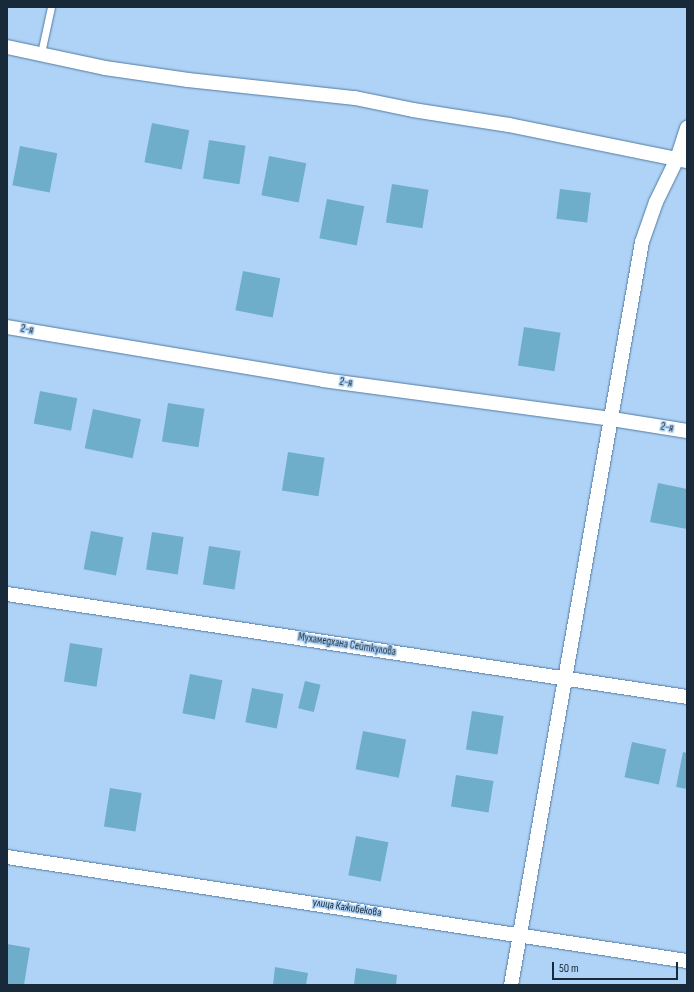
<!DOCTYPE html>
<html>
<head>
<meta charset="utf-8">
<style>
  body { margin:0 }
  #map { position:relative; width:694px; height:992px; overflow:hidden; background:#afd3f6; font-family:"Sofia Sans Condensed",sans-serif }
  div>[style] { position:absolute }
  .building>* { inset:0; background:#6faecb; transform-origin:0 0 }
  .roads { filter:drop-shadow(0 0 1px #527ba3) drop-shadow(0 0 1px #527ba3) }
  .lane>* { height:7px; margin:-3.5px; padding:0 3.5px; transform-origin:3.5px; border-radius:3.5px; background:#fff }
  .street>* { height:14px; margin:-7px; padding:0 7px; transform-origin:7px; border-radius:7px; background:#fff }
  span { translate:-50% -50%; white-space:nowrap; text-align:center; line-height:1.15; -webkit-text-stroke:3px #afd3f6; paint-order:stroke }
  .street-label { font-size:11px; color:#182939 }
  .frame { position:absolute; inset:0; border:8px solid #182939; pointer-events:none }
  .scale { position:absolute; left:552px; top:962px; width:126px; height:18px; box-sizing:border-box; border:2px solid #182939; border-top:0; padding-left:5px; font-size:12px; line-height:14px; white-space:nowrap; color:#182939; -webkit-text-stroke:3px #afd3f6; paint-order:stroke }
</style>
</head>
<body>
<div id="map">
  <div class="building">
    <div style="left:152px;top:123px;width:38px;height:40px;rotate:11deg"></div>
    <div style="left:209px;top:140px;width:37px;height:39px;rotate:9deg"></div>
    <div style="left:20px;top:146px;width:38px;height:40px;rotate:11deg"></div>
    <div style="left:269px;top:156px;width:38px;height:40px;rotate:11deg"></div>
    <div style="left:392px;top:184px;width:37px;height:39px;rotate:9deg"></div>
    <div style="left:560px;top:189px;width:31px;height:30px;rotate:7deg"></div>
    <div style="left:327px;top:199px;width:38px;height:40px;rotate:11deg"></div>
    <div style="left:243px;top:271px;width:38px;height:40px;rotate:11deg"></div>
    <div style="left:524px;top:327px;width:37px;height:39px;rotate:9deg"></div>
    <div style="left:40px;top:391px;width:38px;height:33px;rotate:11deg"></div>
    <div style="left:168px;top:403px;width:37px;height:39px;rotate:9deg"></div>
    <div style="left:93px;top:409px;width:49px;height:40px;rotate:12deg"></div>
    <div style="left:288px;top:452px;width:37px;height:39px;rotate:9deg"></div>
    <div style="clip-path:polygon(658px 483px,687px 489px,687px 529px,650px 522px)"></div>
    <div style="left:91px;top:531px;width:33px;height:39px;rotate:11deg"></div>
    <div style="left:152px;top:532px;width:32px;height:38px;rotate:9deg"></div>
    <div style="left:209px;top:546px;width:32px;height:39px;rotate:9deg"></div>
    <div style="left:70px;top:643px;width:33px;height:39px;rotate:9deg"></div>
    <div style="left:190px;top:674px;width:33px;height:40px;rotate:11deg"></div>
    <div style="left:305px;top:681px;width:16px;height:28px;rotate:14deg"></div>
    <div style="left:252px;top:688px;width:32px;height:35px;rotate:11deg"></div>
    <div style="left:472px;top:711px;width:32px;height:39px;rotate:9deg"></div>
    <div style="left:363px;top:731px;width:44px;height:39px;rotate:11deg"></div>
    <div style="left:632px;top:742px;width:35px;height:36px;rotate:12deg"></div>
    <div style="clip-path:polygon(683px 752px,687px 753px,687px 789px,676px 787px)"></div>
    <div style="left:456px;top:775px;width:38px;height:32px;rotate:9deg"></div>
    <div style="left:110px;top:788px;width:32px;height:39px;rotate:9deg"></div>
    <div style="left:356px;top:836px;width:33px;height:40px;rotate:11deg"></div>
    <div style="clip-path:polygon(7px 944px,30px 948px,24px 985px,7px 985px)"></div>
    <div style="clip-path:polygon(275px 967px,308px 973px,306px 985px,273px 985px)"></div>
    <div style="clip-path:polygon(356px 968px,397px 975px,396px 985px,354px 985px)"></div>
  </div>
  <div class="roads">
    <div class="lane">
      <div style="left:41px;top:53px;width:47px;rotate:-77.7deg"></div>
    </div>
    <div class="street">
      <div style="left:7px;top:47px;width:100px;rotate:12.1deg"></div>
      <div style="left:105px;top:68px;width:84px;rotate:8.2deg"></div>
      <div style="left:188px;top:80px;width:168px;rotate:6.2deg"></div>
      <div style="left:355px;top:98px;width:59px;rotate:11.7deg"></div>
      <div style="left:413px;top:110px;width:97px;rotate:8.9deg"></div>
      <div style="left:509px;top:125px;width:181px;rotate:11.5deg"></div>
      <div style="left:7px;top:327px;width:320px;rotate:9.5deg"></div>
      <div style="left:323px;top:380px;width:292px;rotate:7.7deg"></div>
      <div style="left:612px;top:419px;width:76px;rotate:9.1deg"></div>
      <div style="left:7px;top:594px;width:688px;rotate:8.61deg"></div>
      <div style="left:7px;top:857px;width:688px;rotate:8.7deg"></div>
      <div style="left:511px;top:985px;width:754px;rotate:-80deg"></div>
      <div style="left:642px;top:242px;width:42px;rotate:-70.7deg"></div>
      <div style="left:656px;top:202px;width:48px;rotate:-64deg"></div>
      <div style="left:677px;top:159px;width:33px;rotate:-72deg"></div>
    </div>
  </div>
  <div class="street-label">
    <span style="left:27px;top:330px;rotate:10deg">2-я</span>
    <span style="left:346px;top:383px;rotate:8deg">2-я</span>
    <span style="left:667px;top:428px;rotate:10deg">2-я</span>
    <span style="left:347px;top:645px;rotate:9deg">Мухамедхана Сейткулова</span>
    <span style="left:347px;top:908px;rotate:9deg">улица Кажибекова</span>
  </div>
  <div class="frame"></div>
  <div class="scale">50 m</div>
</div>
</body>
</html>
